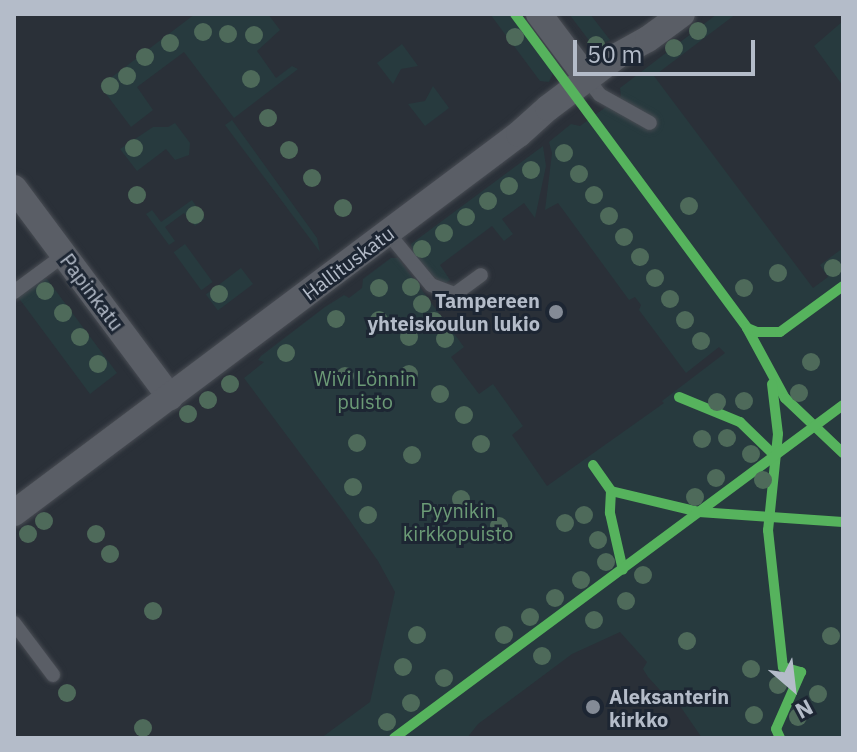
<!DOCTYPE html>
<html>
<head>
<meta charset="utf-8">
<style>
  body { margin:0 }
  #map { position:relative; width:857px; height:752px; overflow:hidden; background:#2a3038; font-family:"IBM Plex Sans",sans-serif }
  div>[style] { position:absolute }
  .green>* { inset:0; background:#273a3e; transform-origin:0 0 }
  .roads { filter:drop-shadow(0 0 2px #484c53) drop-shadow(0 0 2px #484c53) }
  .lane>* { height:14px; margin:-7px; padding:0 7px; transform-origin:7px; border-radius:7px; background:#5a5e66 }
  .street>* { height:26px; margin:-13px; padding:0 13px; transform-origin:13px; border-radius:13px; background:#5a5e66 }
  .cycleway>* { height:10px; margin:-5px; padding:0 5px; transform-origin:5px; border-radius:5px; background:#56b35d }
  .trees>* { width:18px; height:18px; margin:-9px; border-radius:50%; background:#4e6a5a }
  .dots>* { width:22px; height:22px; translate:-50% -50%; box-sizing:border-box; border:4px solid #1d2633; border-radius:50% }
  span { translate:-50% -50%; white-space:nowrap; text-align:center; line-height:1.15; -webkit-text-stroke:6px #1d2633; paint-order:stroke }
  .street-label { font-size:20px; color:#b4bcc9 }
  .poi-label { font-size:20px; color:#b4bcc9; font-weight:700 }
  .right { translate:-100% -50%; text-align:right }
  .left { translate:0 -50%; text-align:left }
  .park-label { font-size:20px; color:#6b9a76 }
  .frame { position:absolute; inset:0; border:16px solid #b4bcc9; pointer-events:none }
  .north { position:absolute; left:753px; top:648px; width:80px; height:80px; -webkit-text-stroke:6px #1d2633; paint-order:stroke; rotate:152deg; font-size:22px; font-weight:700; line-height:32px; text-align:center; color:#b4bcc9 }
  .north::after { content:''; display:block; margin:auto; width:28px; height:36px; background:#b4bcc9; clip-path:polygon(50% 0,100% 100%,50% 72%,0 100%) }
  .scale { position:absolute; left:573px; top:40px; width:182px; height:36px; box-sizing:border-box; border:4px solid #b4bcc9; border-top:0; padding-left:10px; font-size:24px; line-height:28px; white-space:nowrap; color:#b4bcc9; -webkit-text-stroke:6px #1d2633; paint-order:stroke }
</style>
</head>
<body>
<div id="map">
  <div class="green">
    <div style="clip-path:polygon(195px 14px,268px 14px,280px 30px,257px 51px,276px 78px,292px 66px,298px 69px,234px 118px,184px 52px,137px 87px,153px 110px,131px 127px,100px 86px)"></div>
    <div style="clip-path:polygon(490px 14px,510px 14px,554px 71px,549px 82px,540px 81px)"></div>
    <div style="clip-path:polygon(569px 14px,590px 14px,610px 40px,594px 47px)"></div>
    <div style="clip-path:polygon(717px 14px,736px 14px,654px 76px,813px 288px,828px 277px,820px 265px,843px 248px,843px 738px,702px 738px,678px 703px,670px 701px,648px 677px,643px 669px,647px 662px,620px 632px,572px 654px,478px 724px,467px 738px,321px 738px,370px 702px,395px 592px,378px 561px,343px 511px,244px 378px,264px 362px,258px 360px,261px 356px,325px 307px,344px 295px,349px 298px,362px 288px,363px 279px,391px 258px,398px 258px,464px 347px,451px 357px,479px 394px,493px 384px,523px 426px,512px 435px,547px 486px,664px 403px,662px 401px,725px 353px,719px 347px,686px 373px,639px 310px,641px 305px,635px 297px,629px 300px,558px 203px,545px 210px,552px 153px,549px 142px,571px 124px,580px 126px,621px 96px,620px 88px)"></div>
    <div style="clip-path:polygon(843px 21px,843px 86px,814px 46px)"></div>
    <div style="clip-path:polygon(402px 44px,418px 66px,401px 69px,393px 84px,377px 63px)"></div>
    <div style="clip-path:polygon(433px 86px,449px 108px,425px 126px,408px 104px,425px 101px)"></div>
    <div style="clip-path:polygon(232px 120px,317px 238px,320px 252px,225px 125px)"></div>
    <div style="clip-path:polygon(175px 123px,190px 143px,189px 155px,175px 160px,166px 149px,137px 171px,120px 149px,153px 127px,168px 127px)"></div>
    <div style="clip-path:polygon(543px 146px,546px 166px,535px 218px,524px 203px,502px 219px,513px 234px,504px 241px,492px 226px,440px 265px,450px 280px,446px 283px,436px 279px,412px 252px,411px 244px)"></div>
    <div style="clip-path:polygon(192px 200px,205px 219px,195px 226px,184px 213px,165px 227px,175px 241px,169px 245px,146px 214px,152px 210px,161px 222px)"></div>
    <div style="left:185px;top:244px;width:47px;height:14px;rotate:54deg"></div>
    <div style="left:241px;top:268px;width:20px;height:44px;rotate:53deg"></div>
    <div style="clip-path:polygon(43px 279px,47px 279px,117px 373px,90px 394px,18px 297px)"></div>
  </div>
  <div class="roads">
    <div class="lane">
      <div style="left:587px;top:78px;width:21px;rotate:53deg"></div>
      <div style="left:600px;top:95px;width:57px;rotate:29.2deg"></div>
      <div style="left:388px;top:233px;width:67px;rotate:50.4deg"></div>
      <div style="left:431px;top:285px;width:26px;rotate:21deg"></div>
      <div style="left:455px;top:294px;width:32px;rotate:-36deg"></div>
      <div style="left:14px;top:292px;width:62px;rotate:-36.5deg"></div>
      <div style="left:14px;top:623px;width:65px;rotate:53.1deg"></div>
    </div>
    <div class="street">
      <div style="left:539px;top:14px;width:80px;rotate:53.1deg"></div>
      <div style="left:14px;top:188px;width:261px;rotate:53.3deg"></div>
      <div style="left:14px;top:513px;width:631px;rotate:-36.89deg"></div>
      <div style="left:519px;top:134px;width:39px;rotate:-42deg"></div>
      <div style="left:548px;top:108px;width:86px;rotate:-37deg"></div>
      <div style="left:617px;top:56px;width:35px;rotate:-29deg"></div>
      <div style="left:648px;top:39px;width:42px;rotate:-36.3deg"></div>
    </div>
  </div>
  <div class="cycleway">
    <div style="left:515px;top:14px;width:390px;rotate:53.5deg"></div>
    <div style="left:747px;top:328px;width:80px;rotate:61.5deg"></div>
    <div style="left:785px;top:398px;width:80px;rotate:43.5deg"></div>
    <div style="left:747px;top:328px;width:11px;rotate:22deg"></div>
    <div style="left:757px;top:332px;width:23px"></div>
    <div style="left:780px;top:332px;width:78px;rotate:-36.1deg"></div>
    <div style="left:772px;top:384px;width:50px;rotate:83.2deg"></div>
    <div style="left:778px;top:434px;width:97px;rotate:95.9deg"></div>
    <div style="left:768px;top:530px;width:138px;rotate:83.8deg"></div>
    <div style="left:783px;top:667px;width:19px;rotate:16deg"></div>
    <div style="left:801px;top:672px;width:62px;rotate:113.7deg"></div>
    <div style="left:776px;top:729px;width:10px;rotate:66deg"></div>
    <div style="left:679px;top:397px;width:66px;rotate:22.3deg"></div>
    <div style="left:740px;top:422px;width:46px;rotate:44.1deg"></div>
    <div style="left:593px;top:465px;width:32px;rotate:55deg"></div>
    <div style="left:611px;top:491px;width:22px;rotate:93deg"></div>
    <div style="left:610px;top:513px;width:58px;rotate:77.2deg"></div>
    <div style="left:611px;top:491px;width:90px;rotate:13.4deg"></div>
    <div style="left:699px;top:512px;width:144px;rotate:4deg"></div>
    <div style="left:394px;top:738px;width:559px;rotate:-36.56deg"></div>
  </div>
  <div class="trees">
    <div style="left:698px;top:31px"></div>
    <div style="left:203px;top:32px"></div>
    <div style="left:228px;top:34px"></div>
    <div style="left:254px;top:35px"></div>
    <div style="left:515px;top:37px"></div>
    <div style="left:170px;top:43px"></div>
    <div style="left:596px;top:45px"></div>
    <div style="left:674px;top:48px"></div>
    <div style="left:145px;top:57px"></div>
    <div style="left:127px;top:76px"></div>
    <div style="left:251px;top:79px"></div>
    <div style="left:110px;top:86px"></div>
    <div style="left:268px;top:118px"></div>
    <div style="left:134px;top:148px"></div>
    <div style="left:289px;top:150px"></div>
    <div style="left:564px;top:153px"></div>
    <div style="left:531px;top:170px"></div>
    <div style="left:579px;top:174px"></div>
    <div style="left:312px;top:178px"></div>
    <div style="left:509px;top:186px"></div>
    <div style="left:137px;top:195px"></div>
    <div style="left:594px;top:195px"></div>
    <div style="left:488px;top:201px"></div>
    <div style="left:689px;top:206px"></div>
    <div style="left:343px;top:208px"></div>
    <div style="left:195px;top:215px"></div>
    <div style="left:609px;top:216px"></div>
    <div style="left:466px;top:217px"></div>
    <div style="left:444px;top:233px"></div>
    <div style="left:624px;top:237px"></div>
    <div style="left:422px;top:249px"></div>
    <div style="left:640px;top:257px"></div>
    <div style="left:833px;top:268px"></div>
    <div style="left:778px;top:273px"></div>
    <div style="left:655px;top:278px"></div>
    <div style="left:411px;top:287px"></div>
    <div style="left:379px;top:288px"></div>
    <div style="left:744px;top:288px"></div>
    <div style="left:45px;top:291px"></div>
    <div style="left:219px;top:294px"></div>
    <div style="left:670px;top:299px"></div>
    <div style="left:422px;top:304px"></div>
    <div style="left:63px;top:313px"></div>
    <div style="left:336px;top:319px"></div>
    <div style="left:379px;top:320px"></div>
    <div style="left:685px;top:320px"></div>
    <div style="left:434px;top:321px"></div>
    <div style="left:80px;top:337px"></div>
    <div style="left:409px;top:337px"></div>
    <div style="left:445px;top:339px"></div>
    <div style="left:701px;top:341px"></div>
    <div style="left:286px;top:353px"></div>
    <div style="left:811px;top:362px"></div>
    <div style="left:98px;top:364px"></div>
    <div style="left:409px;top:374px"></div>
    <div style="left:345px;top:376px"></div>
    <div style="left:230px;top:384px"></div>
    <div style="left:799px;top:393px"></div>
    <div style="left:440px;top:394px"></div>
    <div style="left:208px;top:400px"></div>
    <div style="left:744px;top:401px"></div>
    <div style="left:717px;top:402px"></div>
    <div style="left:188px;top:414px"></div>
    <div style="left:464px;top:415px"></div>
    <div style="left:727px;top:438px"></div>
    <div style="left:702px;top:439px"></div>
    <div style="left:357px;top:443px"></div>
    <div style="left:481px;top:444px"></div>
    <div style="left:751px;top:454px"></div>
    <div style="left:412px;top:455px"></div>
    <div style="left:716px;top:478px"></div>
    <div style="left:763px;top:480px"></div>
    <div style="left:353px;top:487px"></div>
    <div style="left:695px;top:497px"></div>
    <div style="left:461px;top:499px"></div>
    <div style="left:368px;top:515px"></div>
    <div style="left:584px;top:515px"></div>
    <div style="left:44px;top:521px"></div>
    <div style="left:565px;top:523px"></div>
    <div style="left:499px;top:526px"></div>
    <div style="left:28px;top:534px"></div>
    <div style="left:96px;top:534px"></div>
    <div style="left:598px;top:540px"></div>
    <div style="left:110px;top:554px"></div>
    <div style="left:606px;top:562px"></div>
    <div style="left:643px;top:575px"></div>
    <div style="left:581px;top:580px"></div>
    <div style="left:555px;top:598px"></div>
    <div style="left:626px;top:601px"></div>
    <div style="left:153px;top:611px"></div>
    <div style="left:530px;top:617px"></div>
    <div style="left:594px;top:620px"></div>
    <div style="left:417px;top:635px"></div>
    <div style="left:504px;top:635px"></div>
    <div style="left:831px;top:636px"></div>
    <div style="left:687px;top:641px"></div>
    <div style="left:542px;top:656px"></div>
    <div style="left:403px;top:667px"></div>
    <div style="left:751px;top:669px"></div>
    <div style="left:444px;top:678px"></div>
    <div style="left:778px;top:685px"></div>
    <div style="left:67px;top:693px"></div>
    <div style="left:818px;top:694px"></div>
    <div style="left:411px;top:703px"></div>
    <div style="left:754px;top:715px"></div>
    <div style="left:798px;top:717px"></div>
    <div style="left:387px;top:722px"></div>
    <div style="left:143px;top:728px"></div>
  </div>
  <div class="dots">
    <div style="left:556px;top:312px;background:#848b96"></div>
    <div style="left:593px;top:707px;background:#848b96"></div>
  </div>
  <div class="street-label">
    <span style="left:348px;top:263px;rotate:-37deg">Hallituskatu</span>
    <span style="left:92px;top:292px;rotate:53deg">Papinkatu</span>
  </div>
  <div class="poi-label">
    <span class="right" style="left:540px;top:312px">Tampereen<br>yhteiskoulun lukio</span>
    <span class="left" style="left:609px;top:708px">Aleksanterin<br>kirkko</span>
  </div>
  <div class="park-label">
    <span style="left:365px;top:390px">Wivi Lönnin<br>puisto</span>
    <span style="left:458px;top:522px">Pyynikin<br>kirkkopuisto</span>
  </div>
  <div class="frame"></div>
  <div class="north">N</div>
  <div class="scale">50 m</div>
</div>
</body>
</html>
